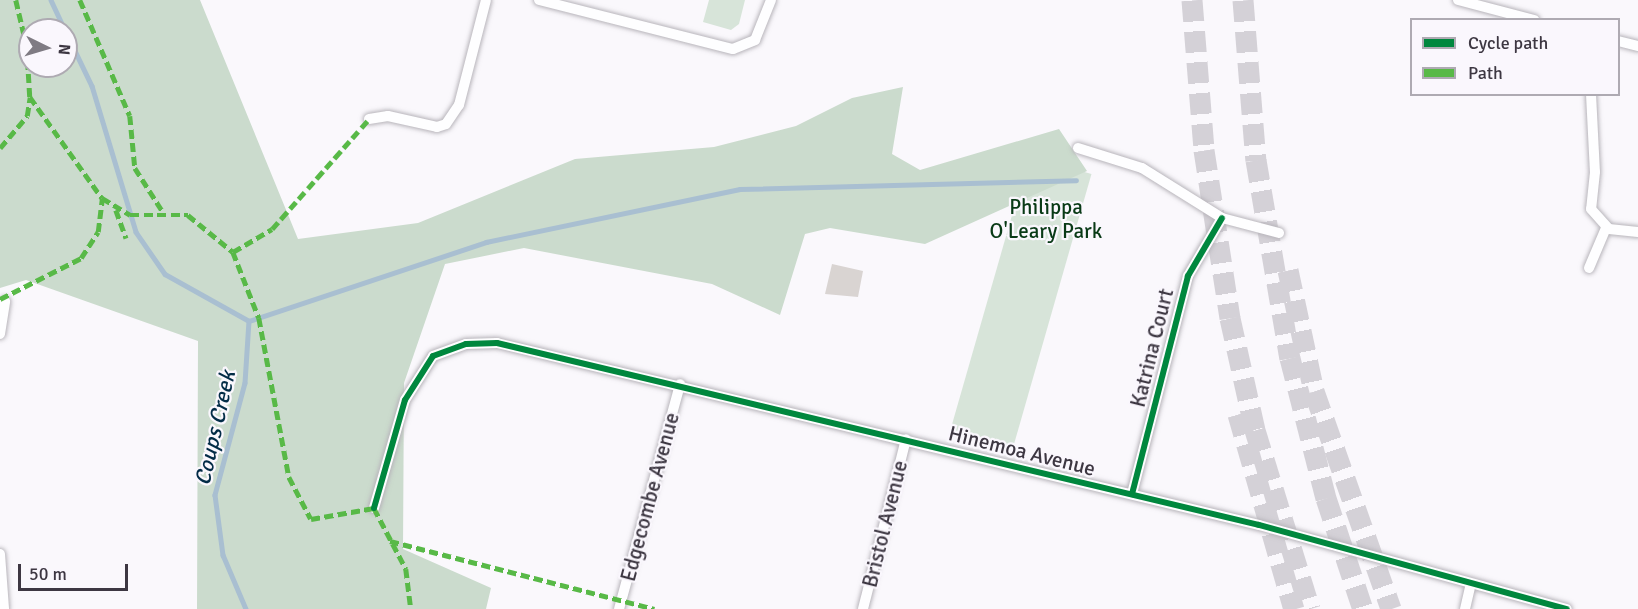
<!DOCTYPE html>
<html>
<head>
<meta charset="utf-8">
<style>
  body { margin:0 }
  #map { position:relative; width:1638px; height:609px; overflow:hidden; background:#faf8fc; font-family:Signika,sans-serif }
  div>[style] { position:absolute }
  .green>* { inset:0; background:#d7e4d9; transform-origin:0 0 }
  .forest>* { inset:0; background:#cbdbcd }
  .stream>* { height:4.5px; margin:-2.25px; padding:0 2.25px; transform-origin:2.25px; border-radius:2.25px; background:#a9bfd1 }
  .building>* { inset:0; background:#d9d4d2 }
  .motorway-tunnel>* { height:21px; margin-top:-10.5px; transform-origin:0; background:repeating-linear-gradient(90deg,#d4d1d7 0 21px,transparent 0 31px) }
  .roads { filter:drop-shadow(0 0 2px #b8b5bb) drop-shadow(0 0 2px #b8b5bb) }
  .minor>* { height:10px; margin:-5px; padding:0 5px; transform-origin:5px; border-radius:5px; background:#fefeff }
  .quiet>* { height:4.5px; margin-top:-2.25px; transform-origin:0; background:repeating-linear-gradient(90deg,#58b947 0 9px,transparent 0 13.5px) }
  .cycleway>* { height:6px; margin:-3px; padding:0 3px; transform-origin:3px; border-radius:3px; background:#00873e }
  span { translate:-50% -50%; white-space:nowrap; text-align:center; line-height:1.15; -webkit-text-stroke:4.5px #faf7fd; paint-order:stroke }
  .park-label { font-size:21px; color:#093a16 }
  .street-label { font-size:21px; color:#3d3742 }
  .water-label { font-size:22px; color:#032c47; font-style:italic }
  .legend { position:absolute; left:1410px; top:18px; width:210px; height:78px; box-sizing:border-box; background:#faf7fd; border:2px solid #aeaab2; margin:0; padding:8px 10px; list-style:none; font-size:18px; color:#3d3742 }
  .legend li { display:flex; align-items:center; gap:12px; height:30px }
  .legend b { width:30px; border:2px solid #aeaab2 }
  .north { position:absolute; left:18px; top:18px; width:60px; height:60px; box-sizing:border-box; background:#faf7fd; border:2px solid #aeaab2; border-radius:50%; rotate:95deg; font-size:16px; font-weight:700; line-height:24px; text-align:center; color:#3d3742 }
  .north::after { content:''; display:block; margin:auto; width:21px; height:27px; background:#7f7b83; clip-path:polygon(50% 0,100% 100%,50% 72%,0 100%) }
  .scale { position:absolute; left:18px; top:564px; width:110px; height:27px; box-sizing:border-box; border:3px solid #3d3742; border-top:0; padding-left:8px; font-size:18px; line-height:21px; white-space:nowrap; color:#3d3742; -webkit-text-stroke:4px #faf7fd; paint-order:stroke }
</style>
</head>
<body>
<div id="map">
  <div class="green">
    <div style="clip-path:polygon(709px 0,745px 0,739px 24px,731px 30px,703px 22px)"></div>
    <div style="left:1029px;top:156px;width:65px;height:288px;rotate:16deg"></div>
  </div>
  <div class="forest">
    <div style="clip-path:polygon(evenodd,0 0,200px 0,298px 239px,418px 223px,575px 159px,714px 147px,796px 126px,852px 98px,903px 87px,892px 154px,920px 170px,1059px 129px,1087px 171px,925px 244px,830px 228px,805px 234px,780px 315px,712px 284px,524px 248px,445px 264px,404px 383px,403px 549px,491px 588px,486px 609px,197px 609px,198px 341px,26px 280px,0 288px,0 0,30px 30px,66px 30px,66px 66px,30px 66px,30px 30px)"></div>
  </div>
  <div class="stream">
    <div style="left:51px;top:0;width:33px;rotate:65deg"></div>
    <div style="left:66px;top:32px;width:60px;rotate:64.3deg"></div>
    <div style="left:92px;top:86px;width:152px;rotate:73.2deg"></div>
    <div style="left:136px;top:232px;width:51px;rotate:55.4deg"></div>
    <div style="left:165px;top:274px;width:96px;rotate:29.2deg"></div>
    <div style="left:249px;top:321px;width:62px;rotate:93.7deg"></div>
    <div style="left:245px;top:383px;width:116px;rotate:105deg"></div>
    <div style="left:215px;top:495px;width:61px;rotate:82.4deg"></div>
    <div style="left:223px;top:555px;width:59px;rotate:66.9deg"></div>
    <div style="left:249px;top:321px;width:250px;rotate:-18.4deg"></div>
    <div style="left:486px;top:242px;width:259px;rotate:-11.8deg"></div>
    <div style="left:740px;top:189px;width:336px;rotate:-1.5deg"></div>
  </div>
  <div class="building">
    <div style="clip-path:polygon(832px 264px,863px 271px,858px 297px,825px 294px)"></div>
  </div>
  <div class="motorway-tunnel">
    <div style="left:1192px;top:0;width:150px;rotate:85.4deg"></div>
    <div style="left:1204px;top:150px;width:170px;rotate:81.2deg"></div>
    <div style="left:1230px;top:318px;width:115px;rotate:77.4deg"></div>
    <div style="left:1255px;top:430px;width:187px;rotate:72.9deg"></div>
    <div style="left:1243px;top:0;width:161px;rotate:85.4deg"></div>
    <div style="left:1256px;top:160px;width:201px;rotate:80.3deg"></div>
    <div style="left:1290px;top:358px;width:145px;rotate:75.6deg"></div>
    <div style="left:1326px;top:498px;width:117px;rotate:71.6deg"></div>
    <div style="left:1288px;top:270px;width:124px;rotate:77.9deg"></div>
    <div style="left:1314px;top:391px;width:231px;rotate:70.5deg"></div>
    <div style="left:1238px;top:414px;width:203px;rotate:74deg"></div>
  </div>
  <div class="roads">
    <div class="minor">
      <div style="left:539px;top:0;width:200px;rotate:14.2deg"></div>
      <div style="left:733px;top:49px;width:24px;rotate:-22deg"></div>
      <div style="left:755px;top:40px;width:43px;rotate:-68.2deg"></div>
      <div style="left:1458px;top:0;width:79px;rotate:14.7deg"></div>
      <div style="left:1618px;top:41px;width:21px;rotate:14deg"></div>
      <div style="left:1591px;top:94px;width:78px;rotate:87.1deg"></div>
      <div style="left:1595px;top:172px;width:37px;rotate:96deg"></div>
      <div style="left:1591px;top:209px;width:27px;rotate:48deg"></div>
      <div style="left:1609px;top:229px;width:29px;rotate:6deg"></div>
      <div style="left:369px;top:119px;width:19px;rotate:-9deg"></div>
      <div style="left:388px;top:116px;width:50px;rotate:12.7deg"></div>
      <div style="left:437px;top:127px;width:9px;rotate:-18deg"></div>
      <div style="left:446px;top:124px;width:23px;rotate:-56deg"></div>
      <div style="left:459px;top:105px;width:108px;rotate:-75.6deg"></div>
      <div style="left:1078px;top:148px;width:67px;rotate:17.4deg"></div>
      <div style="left:1142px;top:168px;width:94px;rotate:32deg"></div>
      <div style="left:1222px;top:218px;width:59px;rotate:14.7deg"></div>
      <div style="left:1589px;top:268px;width:43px;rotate:-67deg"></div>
      <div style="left:0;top:334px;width:33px;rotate:-81deg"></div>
      <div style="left:1132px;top:494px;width:225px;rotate:-75.6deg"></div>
      <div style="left:1188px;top:276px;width:67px;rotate:-59.6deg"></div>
      <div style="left:374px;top:508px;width:112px;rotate:-74deg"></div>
      <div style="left:405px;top:400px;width:52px;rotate:-57.5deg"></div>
      <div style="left:433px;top:356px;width:35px;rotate:-20deg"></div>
      <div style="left:466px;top:344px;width:31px;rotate:-2deg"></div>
      <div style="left:497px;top:343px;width:783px;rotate:13.43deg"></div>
      <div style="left:1259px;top:525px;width:319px;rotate:15.3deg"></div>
      <div style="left:0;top:554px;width:55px;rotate:85.8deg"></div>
      <div style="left:619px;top:609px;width:233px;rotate:-74.8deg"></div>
      <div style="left:863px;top:609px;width:175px;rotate:-75.8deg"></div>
      <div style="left:1465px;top:609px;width:26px;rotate:-77deg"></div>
    </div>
  </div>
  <div class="quiet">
    <div style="left:16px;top:0;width:48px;rotate:76.8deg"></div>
    <div style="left:27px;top:47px;width:50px;rotate:86.6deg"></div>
    <div style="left:30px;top:97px;width:124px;rotate:54.5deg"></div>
    <div style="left:102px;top:198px;width:33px;rotate:31deg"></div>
    <div style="left:130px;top:215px;width:58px"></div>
    <div style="left:188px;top:215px;width:58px;rotate:39.4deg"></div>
    <div style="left:233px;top:252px;width:71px;rotate:68.5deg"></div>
    <div style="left:259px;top:318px;width:162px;rotate:79.3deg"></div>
    <div style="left:289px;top:477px;width:47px;rotate:62.4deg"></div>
    <div style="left:311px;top:519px;width:64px;rotate:-9.9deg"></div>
    <div style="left:374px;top:508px;width:69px;rotate:62.3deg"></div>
    <div style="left:406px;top:569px;width:40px;rotate:82.9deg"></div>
    <div style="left:80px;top:0;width:126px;rotate:66.7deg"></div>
    <div style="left:130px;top:116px;width:52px;rotate:84.5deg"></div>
    <div style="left:135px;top:168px;width:52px;rotate:57.5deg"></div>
    <div style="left:0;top:148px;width:42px;rotate:-49.8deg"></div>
    <div style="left:27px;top:116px;width:19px;rotate:-81deg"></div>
    <div style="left:116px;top:210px;width:30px;rotate:70deg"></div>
    <div style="left:233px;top:252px;width:45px;rotate:-30.5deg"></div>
    <div style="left:272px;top:229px;width:147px;rotate:-48.6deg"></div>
    <div style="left:0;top:299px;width:91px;rotate:-26.8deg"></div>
    <div style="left:81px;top:258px;width:31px;rotate:-57deg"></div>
    <div style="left:98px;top:232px;width:34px;rotate:-83deg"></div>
    <div style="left:390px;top:541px;width:273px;rotate:14.4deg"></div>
  </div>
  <div class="cycleway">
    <div style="left:1132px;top:494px;width:225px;rotate:-75.6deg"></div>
    <div style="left:1188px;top:276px;width:67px;rotate:-59.6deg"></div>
    <div style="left:374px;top:508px;width:112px;rotate:-74deg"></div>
    <div style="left:405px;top:400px;width:52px;rotate:-57.5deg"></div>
    <div style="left:433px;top:356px;width:35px;rotate:-20deg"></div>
    <div style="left:466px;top:344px;width:31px;rotate:-2deg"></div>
    <div style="left:497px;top:343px;width:783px;rotate:13.43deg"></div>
    <div style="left:1259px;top:525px;width:319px;rotate:15.3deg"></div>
  </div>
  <div class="park-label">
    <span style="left:1046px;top:219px">Philippa<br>O'Leary Park</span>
  </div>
  <div class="street-label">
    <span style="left:1152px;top:348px;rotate:-76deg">Katrina Court</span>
    <span style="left:1022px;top:451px;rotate:14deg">Hinemoa Avenue</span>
    <span style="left:650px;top:497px;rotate:-75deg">Edgecombe Avenue</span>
    <span style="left:885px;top:524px;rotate:-76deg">Bristol Avenue</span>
  </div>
  <div class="water-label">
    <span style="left:215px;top:428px;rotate:-77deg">Coups Creek</span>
  </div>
  <ul class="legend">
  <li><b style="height:8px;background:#00873e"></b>Cycle path</li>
  <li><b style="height:8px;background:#58b947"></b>Path</li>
  </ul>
  <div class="north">N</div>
  <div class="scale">50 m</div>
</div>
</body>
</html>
